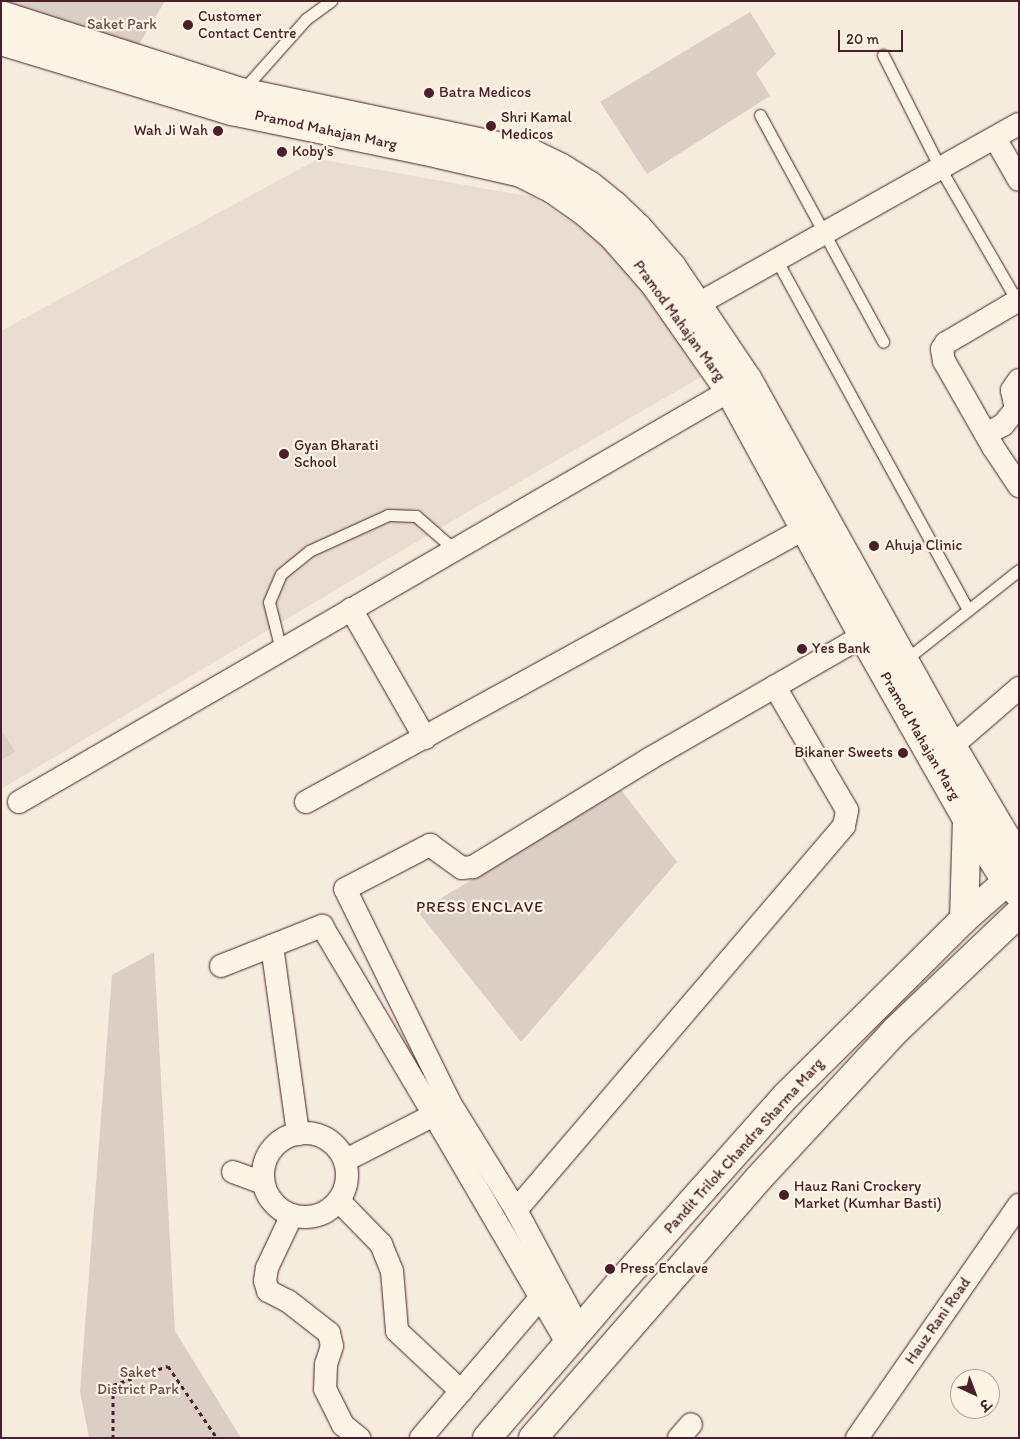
<!DOCTYPE html>
<html>
<head>
<meta charset="utf-8">
<style>
  body { margin:0 }
  #map { position:relative; width:1020px; height:1439px; overflow:hidden; background:#f5ecde; font-family:Itim,"Playpen Sans Deva",sans-serif }
  div>[style] { position:absolute }
  .built>* { inset:0; background:#e8ddd0 }
  .green>* { inset:0; background:#dbcec4 }
  .path>* { height:3px; margin-top:-1.5px; transform-origin:0; background:repeating-linear-gradient(90deg,#4a1f2b 0 4px,transparent 0 8px) }
  .roads { filter:drop-shadow(0 0 1px #4a1f2b) drop-shadow(0 0 1px #4a1f2b) }
  .service>* { height:11px; margin:-5.5px; padding:0 5.5px; transform-origin:5.5px; border-radius:5.5px; background:#fcf5e5 }
  .minor>* { height:22px; margin:-11px; padding:0 11px; transform-origin:11px; border-radius:11px; background:#fcf5e5 }
  .minor>.ring { margin:-11px; padding:0; box-sizing:content-box; background:none; border:22px solid #fcf5e5; border-radius:50% }
  .tertiary>* { height:28px; margin:-14px; padding:0 14px; transform-origin:14px; border-radius:14px; background:#fcf5e5 }
  .secondary>* { height:28px; margin:-14px; padding:0 14px; transform-origin:14px; border-radius:14px; background:#fcf5e5 }
  .dots>* { width:14px; height:14px; translate:-50% -50%; box-sizing:border-box; border:2px solid #fcf5e5; border-radius:50% }
  span { translate:-50% -50%; white-space:nowrap; text-align:center; line-height:1.15; -webkit-text-stroke:4.5px #fcf5e5; paint-order:stroke }
  .poi-label { font-size:15px; color:#4a1f2b }
  .left { translate:0 -50%; text-align:left }
  .right { translate:-100% -50%; text-align:right }
  .park-label { font-size:15px; color:#6e4b51 }
  .street-label { font-size:15px; color:#4a1f2b }
  .neighbourhood-label { font-size:16px; color:#4a1f2b; letter-spacing:1px }
  .frame { position:absolute; inset:0; border:2px solid #4a1f2b; pointer-events:none }
  .north { position:absolute; left:950px; top:1369px; width:50px; height:50px; box-sizing:border-box; background:#fcf5e5; border:1px solid #b59f9b; border-radius:50%; rotate:137deg; font-size:14px; font-weight:700; line-height:20px; text-align:center; color:#4a1f2b }
  .north::after { content:''; display:block; margin:auto; width:18px; height:22px; background:#4a1f2b; clip-path:polygon(50% 0,100% 100%,50% 72%,0 100%) }
  .scale { position:absolute; left:838px; top:30px; width:65px; height:22px; box-sizing:border-box; border:2px solid #4a1f2b; border-top:0; padding-left:6px; font-size:15px; line-height:18px; white-space:nowrap; color:#4a1f2b; -webkit-text-stroke:4px #fcf5e5; paint-order:stroke }
</style>
</head>
<body>
<div id="map">
  <div class="built">
    <div style="clip-path:polygon(318px 159px,533px 197px,604px 243px,648px 295px,701px 377px,433px 532px,1px 789px,1px 331px)"></div>
  </div>
  <div class="green">
    <div style="clip-path:polygon(5px 1px,165px 1px,134px 53px,58px 26px)"></div>
    <div style="clip-path:polygon(750px 12px,776px 54px,756px 73px,770px 96px,647px 174px,600px 102px)"></div>
    <div style="clip-path:polygon(1px 729px,15px 752px,1px 760px)"></div>
    <div style="clip-path:polygon(621px 790px,677px 862px,521px 1042px,418px 912px)"></div>
    <div style="clip-path:polygon(154px 952px,175px 1331px,241px 1438px,89px 1438px,80px 1391px,112px 975px)"></div>
  </div>
  <div class="path">
    <div style="left:113px;top:1438px;width:53px;rotate:-90deg"></div>
    <div style="left:113px;top:1385px;width:58px;rotate:-19.1deg"></div>
    <div style="left:168px;top:1366px;width:87px;rotate:55.8deg"></div>
  </div>
  <div class="roads">
    <div class="service">
      <div style="left:883px;top:55px;width:127px;rotate:63.2deg"></div>
      <div style="left:940px;top:168px;width:154px;rotate:59.9deg"></div>
      <div style="left:241px;top:92px;width:98px;rotate:-48.3deg"></div>
      <div style="left:306px;top:19px;width:31px;rotate:-36deg"></div>
      <div style="left:760px;top:115px;width:258px;rotate:61.5deg"></div>
      <div style="left:776px;top:259px;width:400px;rotate:61.3deg"></div>
      <div style="left:281px;top:650px;width:49px;rotate:-104deg"></div>
      <div style="left:269px;top:602px;width:30px;rotate:-67deg"></div>
      <div style="left:281px;top:574px;width:36px;rotate:-39deg"></div>
      <div style="left:309px;top:551px;width:87px;rotate:-24.5deg"></div>
      <div style="left:388px;top:515px;width:28px;rotate:2deg"></div>
      <div style="left:416px;top:516px;width:52px;rotate:41.1deg"></div>
      <div style="left:905px;top:660px;width:145px;rotate:-38.3deg"></div>
    </div>
    <div class="minor">
      <div style="left:995px;top:138px;width:48px;rotate:60.3deg"></div>
      <div style="left:1019px;top:300px;width:85px;rotate:149.5deg"></div>
      <div style="left:946px;top:343px;width:7px;rotate:124deg"></div>
      <div style="left:942px;top:349px;width:12px;rotate:81deg"></div>
      <div style="left:944px;top:361px;width:99px;rotate:60.3deg"></div>
      <div style="left:993px;top:447px;width:47px;rotate:56.3deg"></div>
      <div style="left:682px;top:313px;width:386px;rotate:-29.3deg"></div>
      <div style="left:986px;top:434px;width:19px;rotate:-28deg"></div>
      <div style="left:1003px;top:425px;width:21px;rotate:-51deg"></div>
      <div style="left:1016px;top:409px;width:19px;rotate:-102deg"></div>
      <div style="left:1012px;top:390px;width:12px;rotate:-55deg"></div>
      <div style="left:351px;top:609px;width:149px;rotate:60.2deg"></div>
      <div style="left:952px;top:746px;width:89px;rotate:-40.9deg"></div>
      <div style="left:19px;top:802px;width:837px;rotate:-30.06deg"></div>
      <div style="left:306px;top:802px;width:568px;rotate:-28.73deg"></div>
      <div style="left:272px;top:946px;width:190px;rotate:82.1deg"></div>
      <div style="left:221px;top:966px;width:109px;rotate:-21.6deg"></div>
      <div style="left:322px;top:926px;width:220px;rotate:59.3deg"></div>
      <div class="ring" style="left:263px;top:1133px;width:62px;height:62px"></div>
      <div style="left:346px;top:1160px;width:99px;rotate:-27.1deg"></div>
      <div style="left:434px;top:1115px;width:265px;rotate:59.7deg"></div>
      <div style="left:233px;top:1172px;width:32px;rotate:20deg"></div>
      <div style="left:339px;top:1201px;width:60px;rotate:45.7deg"></div>
      <div style="left:381px;top:1244px;width:29px;rotate:68deg"></div>
      <div style="left:392px;top:1271px;width:60px;rotate:85.2deg"></div>
      <div style="left:397px;top:1331px;width:88px;rotate:43.2deg"></div>
      <div style="left:516px;top:1210px;width:505px;rotate:-49.5deg"></div>
      <div style="left:844px;top:826px;width:16px;rotate:-79deg"></div>
      <div style="left:847px;top:810px;width:143px;rotate:-120.3deg"></div>
      <div style="left:292px;top:1215px;width:59px;rotate:115.3deg"></div>
      <div style="left:267px;top:1268px;width:13px;rotate:99deg"></div>
      <div style="left:265px;top:1281px;width:10px;rotate:73deg"></div>
      <div style="left:268px;top:1291px;width:22px;rotate:27deg"></div>
      <div style="left:288px;top:1301px;width:52px;rotate:38deg"></div>
      <div style="left:329px;top:1333px;width:13px;rotate:77deg"></div>
      <div style="left:332px;top:1346px;width:19px;rotate:108deg"></div>
      <div style="left:326px;top:1364px;width:25px;rotate:92deg"></div>
      <div style="left:325px;top:1389px;width:40px;rotate:63.4deg"></div>
      <div style="left:343px;top:1425px;width:21px;rotate:39deg"></div>
      <div style="left:580px;top:1330px;width:136px;rotate:-118.1deg"></div>
      <div style="left:516px;top:1210px;width:126px;rotate:-121.7deg"></div>
      <div style="left:450px;top:1103px;width:238px;rotate:-116.1deg"></div>
      <div style="left:345px;top:889px;width:96px;rotate:-27.4deg"></div>
      <div style="left:430px;top:845px;width:39px;rotate:36deg"></div>
      <div style="left:462px;top:868px;width:11px;rotate:-5deg"></div>
      <div style="left:473px;top:867px;width:206px;rotate:-31.5deg"></div>
      <div style="left:649px;top:759px;width:247px;rotate:-29.9deg"></div>
      <div style="left:421px;top:1438px;width:185px;rotate:-49.6deg"></div>
      <div style="left:679px;top:1438px;width:18px;rotate:-49deg"></div>
      <div style="left:857px;top:1438px;width:284px;rotate:-55.2deg"></div>
    </div>
    <div class="tertiary">
      <div style="left:1px;top:15px;width:252px;rotate:17.8deg"></div>
      <div style="left:241px;top:92px;width:296px;rotate:11.9deg"></div>
      <div style="left:531px;top:153px;width:32px;rotate:26deg"></div>
      <div style="left:560px;top:167px;width:34px;rotate:32deg"></div>
      <div style="left:589px;top:185px;width:32px;rotate:39deg"></div>
      <div style="left:614px;top:205px;width:33px;rotate:44deg"></div>
      <div style="left:638px;top:228px;width:52px;rotate:48.9deg"></div>
      <div style="left:672px;top:267px;width:136px;rotate:56.1deg"></div>
      <div style="left:748px;top:380px;width:419px;rotate:60.9deg"></div>
      <div style="left:952px;top:746px;width:104px;rotate:59.5deg"></div>
      <div style="left:1005px;top:836px;width:24px;rotate:54deg"></div>
      <div style="left:1px;top:41px;width:241px;rotate:16.9deg"></div>
      <div style="left:232px;top:111px;width:211px;rotate:11.7deg"></div>
      <div style="left:439px;top:154px;width:84px;rotate:13deg"></div>
      <div style="left:521px;top:173px;width:37px;rotate:27deg"></div>
      <div style="left:554px;top:190px;width:37px;rotate:35deg"></div>
      <div style="left:584px;top:211px;width:37px;rotate:41deg"></div>
      <div style="left:612px;top:235px;width:64px;rotate:48.8deg"></div>
      <div style="left:654px;top:283px;width:131px;rotate:55deg"></div>
      <div style="left:729px;top:390px;width:280px;rotate:61.4deg"></div>
      <div style="left:863px;top:636px;width:210px;rotate:60.4deg"></div>
      <div style="left:967px;top:819px;width:73px;rotate:57.8deg"></div>
      <div style="left:1006px;top:881px;width:18px;rotate:45deg"></div>
      <div style="left:964px;top:919px;width:100px;rotate:-88.3deg"></div>
    </div>
    <div class="secondary">
      <div style="left:487px;top:1438px;width:203px;rotate:-49.4deg"></div>
      <div style="left:619px;top:1284px;width:251px;rotate:-48.4deg"></div>
      <div style="left:786px;top:1096px;width:251px;rotate:-44.8deg"></div>
      <div style="left:964px;top:919px;width:73px;rotate:-41.1deg"></div>
      <div style="left:533px;top:1438px;width:344px;rotate:-49deg"></div>
      <div style="left:759px;top:1178px;width:200px;rotate:-47.2deg"></div>
      <div style="left:895px;top:1031px;width:171px;rotate:-43.6deg"></div>
    </div>
  </div>
  <div class="dots">
    <div style="left:188px;top:25px;background:#4a1f2b"></div>
    <div style="left:429px;top:93px;background:#4a1f2b"></div>
    <div style="left:491px;top:126px;background:#4a1f2b"></div>
    <div style="left:218px;top:131px;background:#4a1f2b"></div>
    <div style="left:282px;top:152px;background:#4a1f2b"></div>
    <div style="left:284px;top:454px;background:#4a1f2b"></div>
    <div style="left:874px;top:546px;background:#4a1f2b"></div>
    <div style="left:802px;top:649px;background:#4a1f2b"></div>
    <div style="left:903px;top:753px;background:#4a1f2b"></div>
    <div style="left:784px;top:1195px;background:#4a1f2b"></div>
    <div style="left:610px;top:1269px;background:#4a1f2b"></div>
  </div>
  <div class="poi-label">
    <span class="left" style="left:198px;top:25px">Customer<br>Contact Centre</span>
    <span class="left" style="left:439px;top:93px">Batra Medicos</span>
    <span class="left" style="left:501px;top:126px">Shri Kamal<br>Medicos</span>
    <span class="right" style="left:208px;top:131px">Wah Ji Wah</span>
    <span class="left" style="left:292px;top:152px">Koby's</span>
    <span class="left" style="left:294px;top:454px">Gyan Bharati<br>School</span>
    <span class="left" style="left:885px;top:546px">Ahuja Clinic</span>
    <span class="left" style="left:812px;top:649px">Yes Bank</span>
    <span class="right" style="left:893px;top:753px">Bikaner Sweets</span>
    <span class="left" style="left:794px;top:1195px">Hauz Rani Crockery<br>Market (Kumhar Basti)</span>
    <span class="left" style="left:620px;top:1269px">Press Enclave</span>
  </div>
  <div class="park-label">
    <span style="left:122px;top:25px">Saket Park</span>
    <span style="left:138px;top:1381px">Saket<br>District Park</span>
  </div>
  <div class="street-label">
    <span style="left:326px;top:130px;rotate:12deg">Pramod Mahajan Marg</span>
    <span style="left:679px;top:321px;rotate:54deg">Pramod Mahajan Marg</span>
    <span style="left:920px;top:736px;rotate:60deg">Pramod Mahajan Marg</span>
    <span style="left:744px;top:1146px;rotate:-48deg">Pandit Trilok Chandra Sharma Marg</span>
    <span style="left:938px;top:1321px;rotate:-55deg">Hauz Rani Road</span>
  </div>
  <div class="neighbourhood-label">
    <span style="left:480px;top:907px">PRESS ENCLAVE</span>
  </div>
  <div class="frame"></div>
  <div class="north">उ</div>
  <div class="scale">20 m</div>
</div>
</body>
</html>
